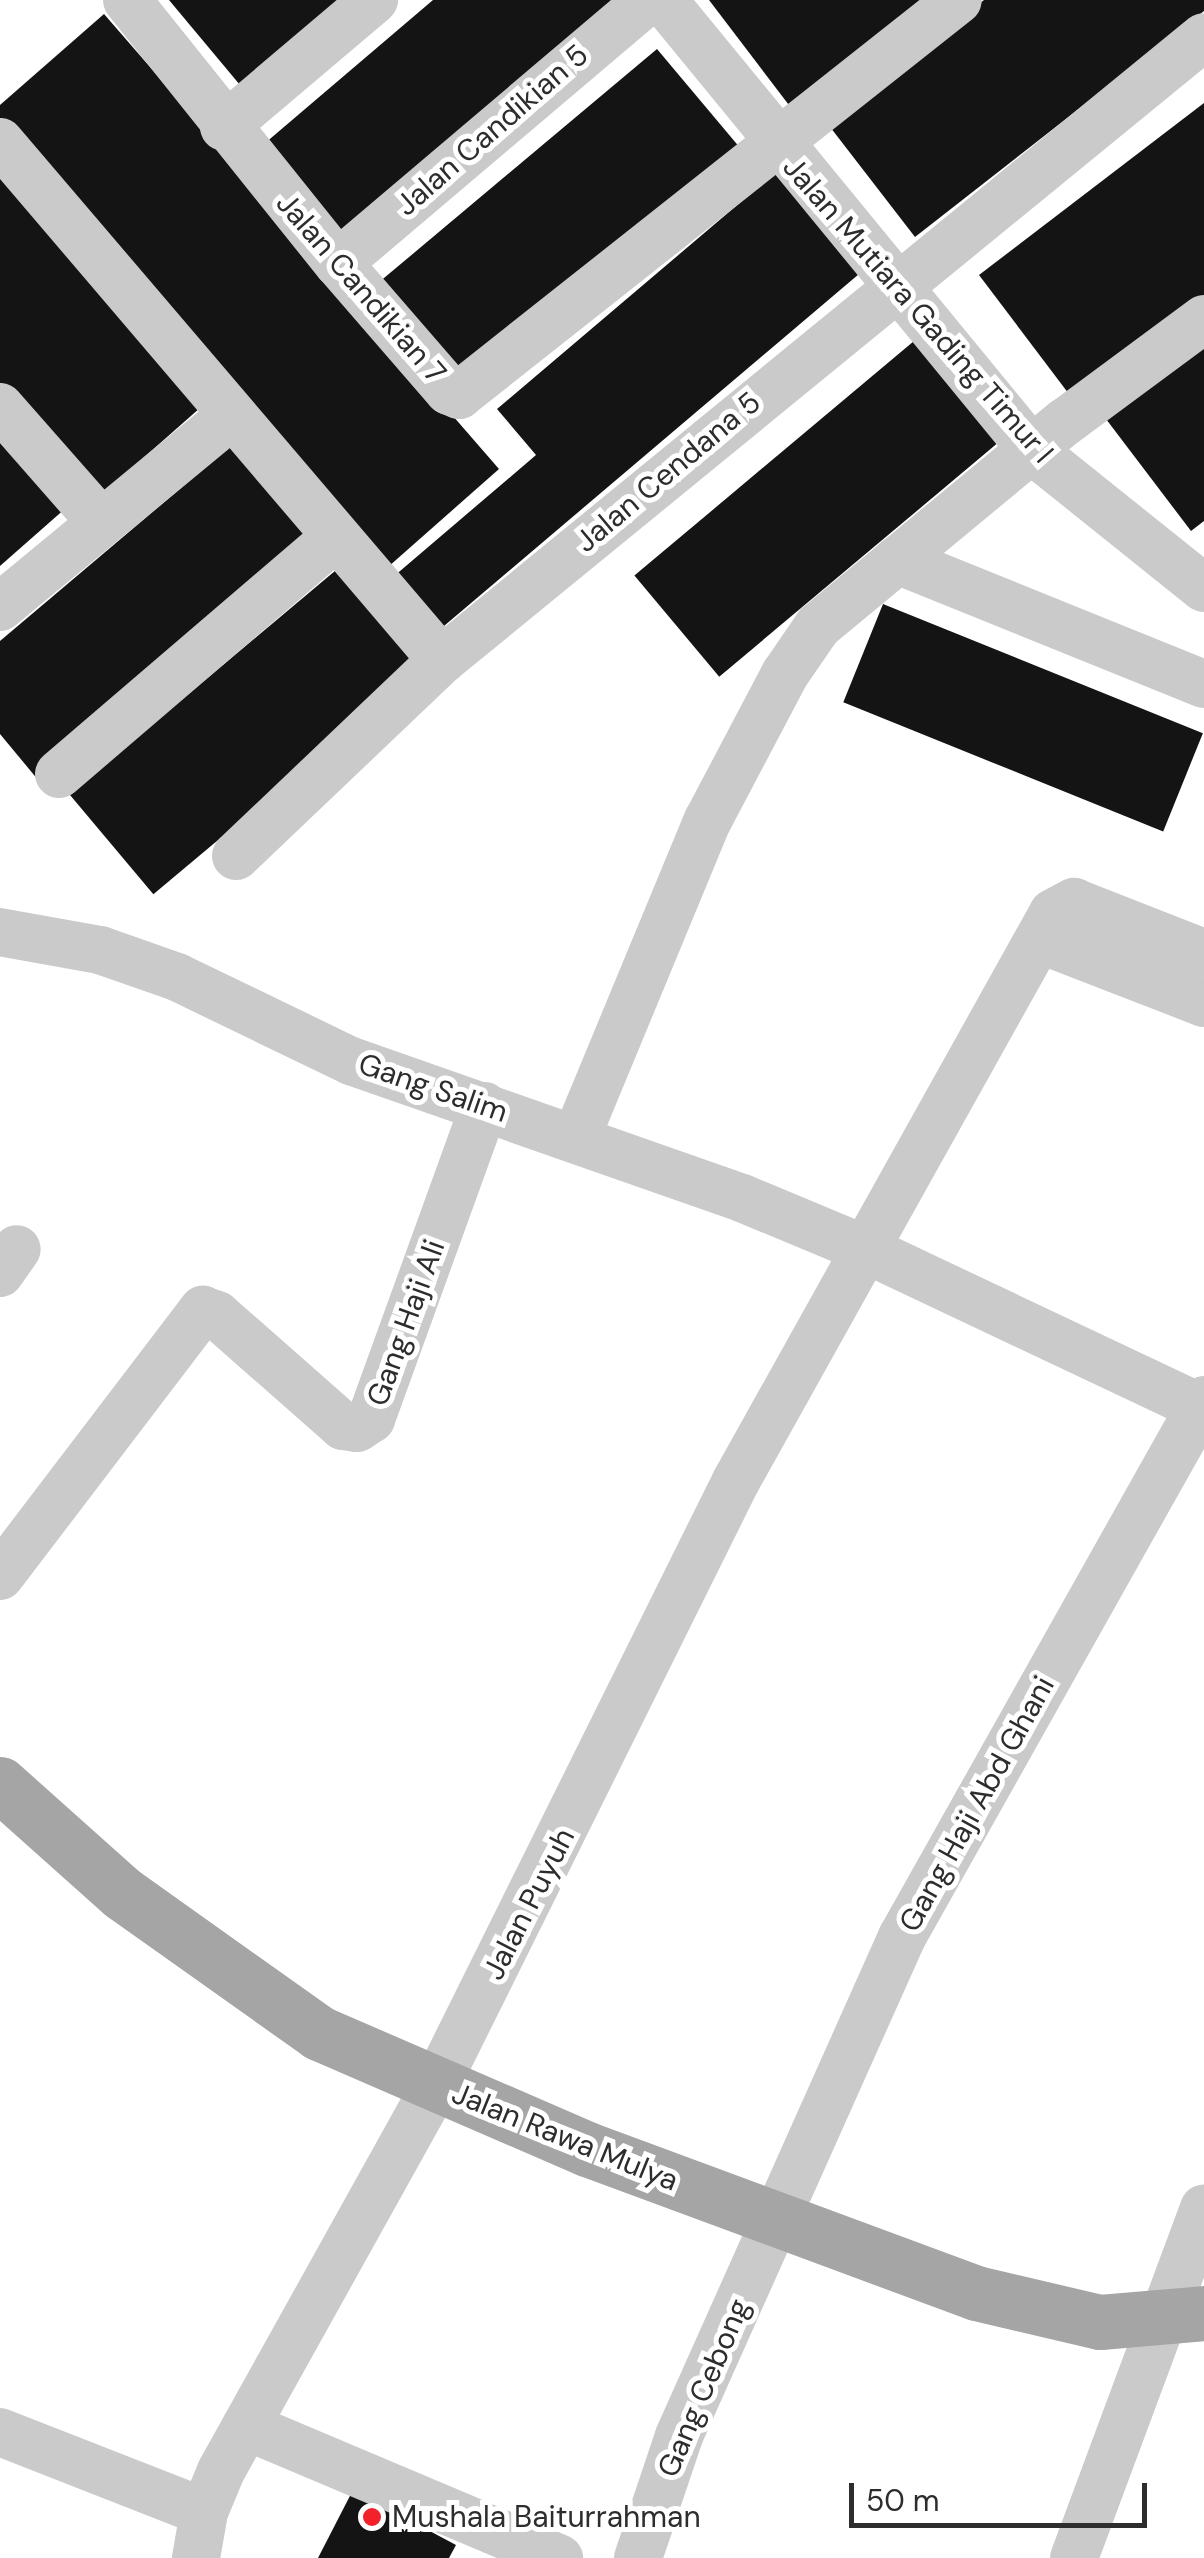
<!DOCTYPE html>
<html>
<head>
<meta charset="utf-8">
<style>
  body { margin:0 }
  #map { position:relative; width:1204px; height:2558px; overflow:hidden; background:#fff; font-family:"DM Sans",sans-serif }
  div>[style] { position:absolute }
  .building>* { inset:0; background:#141414; transform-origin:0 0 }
  .minor>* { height:48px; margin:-24px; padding:0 24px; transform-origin:24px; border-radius:24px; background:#cacaca }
  .major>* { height:55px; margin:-27.5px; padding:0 27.5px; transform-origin:27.5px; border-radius:27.5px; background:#a5a5a5 }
  .dots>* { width:28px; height:28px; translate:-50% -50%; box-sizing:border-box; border:5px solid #fff; border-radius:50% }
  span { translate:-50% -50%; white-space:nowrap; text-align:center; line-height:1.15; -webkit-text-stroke:10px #fff; paint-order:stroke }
  .street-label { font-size:30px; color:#2d2d2d }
  .poi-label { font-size:30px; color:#2d2d2d }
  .left { translate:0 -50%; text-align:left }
  .scale { position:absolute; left:849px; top:2483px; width:298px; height:45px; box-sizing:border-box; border:5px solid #2d2d2d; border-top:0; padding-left:12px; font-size:30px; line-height:35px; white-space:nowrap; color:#2d2d2d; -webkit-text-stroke:8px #fff; paint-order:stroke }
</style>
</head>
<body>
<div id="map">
  <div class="building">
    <div style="clip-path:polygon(169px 0,352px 0,245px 91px)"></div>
    <div style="clip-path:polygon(433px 0,619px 0,348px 244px,264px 144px)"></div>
    <div style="clip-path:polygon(709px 0,942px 0,795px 113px)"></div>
    <div style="clip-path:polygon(984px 0,1204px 0,1204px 11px,915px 237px,827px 123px)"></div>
    <div style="clip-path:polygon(104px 14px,499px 469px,388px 567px,0 120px,0 105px)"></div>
    <div style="left:657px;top:49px;width:131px;height:365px;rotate:50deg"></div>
    <div style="clip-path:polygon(1204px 103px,1204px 309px,1078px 406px,979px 275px)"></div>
    <div style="clip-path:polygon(0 159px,209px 400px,98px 498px,0 385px)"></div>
    <div style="clip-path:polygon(775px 173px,859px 274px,431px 637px,386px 583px,536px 455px,497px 409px)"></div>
    <div style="left:914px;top:341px;width:132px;height:365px;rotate:50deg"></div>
    <div style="clip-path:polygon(1204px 343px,1204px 521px,1191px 531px,1106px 419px)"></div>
    <div style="clip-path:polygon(0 430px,67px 507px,0 566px)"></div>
    <div style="clip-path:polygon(233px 444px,317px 544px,39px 781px,0 734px,0 641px)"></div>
    <div style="left:348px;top:560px;width:131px;height:364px;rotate:50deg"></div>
    <div style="left:883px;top:604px;width:345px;height:106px;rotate:22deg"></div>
    <div style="clip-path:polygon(353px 2490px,456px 2545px,449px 2558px,318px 2558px)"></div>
  </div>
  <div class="minor">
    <div style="left:127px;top:0;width:337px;rotate:51.3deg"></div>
    <div style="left:338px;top:263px;width:169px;rotate:49.1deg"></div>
    <div style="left:449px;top:391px;width:11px;rotate:22deg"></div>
    <div style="left:459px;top:395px;width:636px;rotate:-38.36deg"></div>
    <div style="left:663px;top:0;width:583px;rotate:50.63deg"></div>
    <div style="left:1033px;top:451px;width:219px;rotate:38.7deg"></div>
    <div style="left:224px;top:127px;width:197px;rotate:-40.3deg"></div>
    <div style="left:0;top:142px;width:681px;rotate:49.53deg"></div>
    <div style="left:338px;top:263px;width:407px;rotate:-40.3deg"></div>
    <div style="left:0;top:407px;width:153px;rotate:48.7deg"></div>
    <div style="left:897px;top:560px;width:331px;rotate:22deg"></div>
    <div style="left:0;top:607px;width:301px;rotate:-39.6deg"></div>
    <div style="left:59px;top:774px;width:362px;rotate:-40.6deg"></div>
    <div style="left:236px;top:856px;width:284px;rotate:-43.6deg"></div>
    <div style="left:442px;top:660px;width:984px;rotate:-39.27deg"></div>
    <div style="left:0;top:932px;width:102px;rotate:10.2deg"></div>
    <div style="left:100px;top:950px;width:82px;rotate:19.3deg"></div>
    <div style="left:177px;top:977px;width:193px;rotate:25.8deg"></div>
    <div style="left:351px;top:1061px;width:414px;rotate:19.3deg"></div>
    <div style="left:742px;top:1198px;width:135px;rotate:22.6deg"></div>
    <div style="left:867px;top:1250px;width:367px;rotate:25.3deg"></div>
    <div style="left:1039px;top:939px;width:177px;rotate:21.2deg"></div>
    <div style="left:576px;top:1138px;width:344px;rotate:-67.5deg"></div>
    <div style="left:708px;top:820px;width:165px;rotate:-62.2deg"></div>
    <div style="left:785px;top:674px;width:58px;rotate:-55.5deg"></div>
    <div style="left:818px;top:626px;width:320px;rotate:-39.6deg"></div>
    <div style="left:1065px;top:422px;width:173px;rotate:-36.5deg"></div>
    <div style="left:0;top:1273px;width:29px;rotate:-55deg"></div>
    <div style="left:0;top:1576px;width:335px;rotate:-52.7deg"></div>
    <div style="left:203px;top:1310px;width:15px;rotate:20deg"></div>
    <div style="left:217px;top:1315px;width:168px;rotate:41.4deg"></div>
    <div style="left:343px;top:1426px;width:14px;rotate:8deg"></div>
    <div style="left:357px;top:1428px;width:17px;rotate:-33deg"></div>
    <div style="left:371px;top:1419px;width:333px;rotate:-70.1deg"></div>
    <div style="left:246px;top:2426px;width:340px;rotate:22.9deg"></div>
    <div style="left:0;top:2432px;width:219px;rotate:21.4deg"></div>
    <div style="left:196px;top:2558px;width:47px;rotate:-80.1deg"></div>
    <div style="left:204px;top:2512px;width:44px;rotate:-67.5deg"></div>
    <div style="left:221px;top:2471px;width:442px;rotate:-60.9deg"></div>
    <div style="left:436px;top:2085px;width:674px;rotate:-63.59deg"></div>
    <div style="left:736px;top:1481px;width:650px;rotate:-60.83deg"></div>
    <div style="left:1053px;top:913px;width:24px;rotate:-28deg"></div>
    <div style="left:1074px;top:902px;width:140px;rotate:21.4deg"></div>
    <div style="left:638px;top:2558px;width:129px;rotate:-71.4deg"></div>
    <div style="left:679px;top:2436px;width:547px;rotate:-65.92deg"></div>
    <div style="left:902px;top:1937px;width:616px;rotate:-60.65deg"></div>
    <div style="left:1074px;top:2558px;width:373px;rotate:-69.6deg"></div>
  </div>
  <div class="major">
    <div style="left:0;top:1784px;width:164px;rotate:41.8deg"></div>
    <div style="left:122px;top:1893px;width:242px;rotate:35.4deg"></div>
    <div style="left:319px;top:2033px;width:292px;rotate:23.4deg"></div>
    <div style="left:587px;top:2149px;width:415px;rotate:20.3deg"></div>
    <div style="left:976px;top:2293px;width:127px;rotate:13.2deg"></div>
    <div style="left:1100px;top:2322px;width:104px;rotate:-4.9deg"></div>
  </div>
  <div class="dots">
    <div style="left:372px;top:2517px;background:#f2212a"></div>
  </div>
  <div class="street-label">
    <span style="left:492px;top:130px;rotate:-41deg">Jalan Candikian 5</span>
    <span style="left:361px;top:288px;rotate:49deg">Jalan Candikian 7</span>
    <span style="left:918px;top:310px;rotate:49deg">Jalan Mutiara Gading Timur I</span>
    <span style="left:668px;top:472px;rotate:-40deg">Jalan Cendana 5</span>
    <span style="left:433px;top:1088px;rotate:19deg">Gang Salim</span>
    <span style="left:406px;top:1323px;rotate:-70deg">Gang Haji Ali</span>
    <span style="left:977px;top:1804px;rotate:-61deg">Gang Haji Abd Ghani</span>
    <span style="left:529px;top:1904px;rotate:-63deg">Jalan Puyuh</span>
    <span style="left:565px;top:2137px;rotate:22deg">Jalan Rawa Mulya</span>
    <span style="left:704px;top:2388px;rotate:-67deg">Gang Cebong</span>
  </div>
  <div class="poi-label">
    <span class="left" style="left:392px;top:2517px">Mushala Baiturrahman</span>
  </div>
  <div class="scale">50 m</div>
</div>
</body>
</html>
